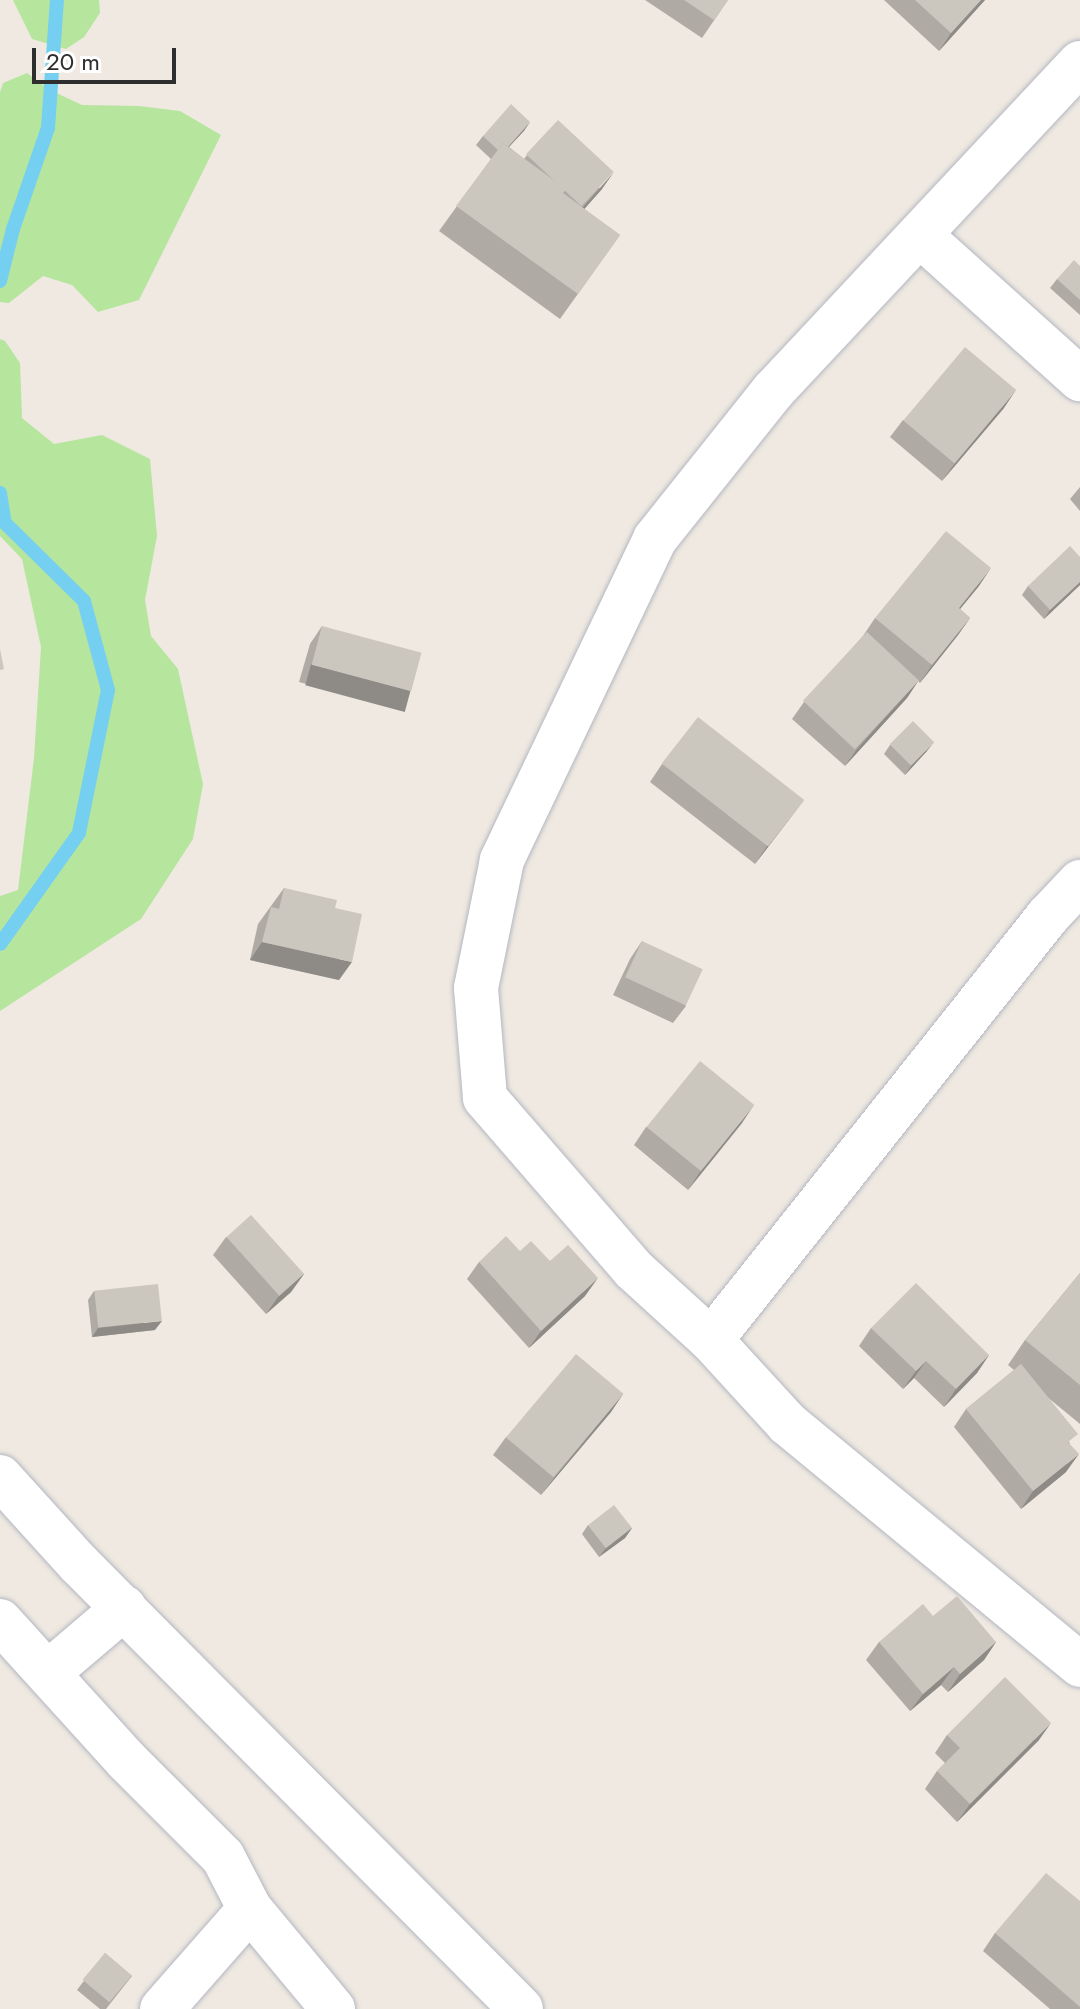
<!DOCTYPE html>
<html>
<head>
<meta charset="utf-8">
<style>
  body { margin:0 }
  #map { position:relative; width:1080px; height:2009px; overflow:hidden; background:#efe9e1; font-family:Jost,sans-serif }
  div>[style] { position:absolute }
  .green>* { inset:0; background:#b6e59e }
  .stream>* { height:14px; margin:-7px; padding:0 7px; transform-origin:7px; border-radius:7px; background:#75cff0 }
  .roads { filter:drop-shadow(0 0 2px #b4b7c1) drop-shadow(0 0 2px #b4b7c1) }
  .street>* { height:44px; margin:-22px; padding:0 22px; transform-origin:22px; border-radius:22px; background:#fff }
  .secondary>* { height:44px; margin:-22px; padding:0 22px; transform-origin:22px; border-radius:22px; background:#fff }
  .wall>* { inset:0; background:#afaba4 }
  .shaded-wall>* { inset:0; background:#8e8b86; transform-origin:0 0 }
  .building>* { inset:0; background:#cbc7bf; transform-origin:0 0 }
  span { translate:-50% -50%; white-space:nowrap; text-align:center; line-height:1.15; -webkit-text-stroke:7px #fff; paint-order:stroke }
  .scale { position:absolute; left:32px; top:48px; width:144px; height:36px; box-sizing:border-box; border:4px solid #2e2e2e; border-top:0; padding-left:10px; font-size:24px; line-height:28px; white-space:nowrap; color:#2e2e2e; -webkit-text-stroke:6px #fff; paint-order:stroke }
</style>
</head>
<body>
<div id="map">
  <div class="green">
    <div style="clip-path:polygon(13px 0,99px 0,100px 13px,84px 37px,66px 49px,32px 39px)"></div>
    <div style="clip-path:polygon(27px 73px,50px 90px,82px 105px,139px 106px,180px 111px,221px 135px,139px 300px,98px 312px,72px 285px,43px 276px,9px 303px,0 302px,0 92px,3px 83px)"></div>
    <div style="clip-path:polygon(0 339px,5px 341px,20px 363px,22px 418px,54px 444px,102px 435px,150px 459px,157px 536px,145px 600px,151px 636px,178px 669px,203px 784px,193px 839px,141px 919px,0 1011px,0 896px,18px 890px,34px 758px,41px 647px,22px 559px,0 536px)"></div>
  </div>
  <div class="stream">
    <div style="left:0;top:281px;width:54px;rotate:-76deg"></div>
    <div style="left:13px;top:229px;width:107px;rotate:-70.9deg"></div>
    <div style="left:48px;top:128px;width:128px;rotate:-86deg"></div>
    <div style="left:0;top:493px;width:30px;rotate:81deg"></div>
    <div style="left:5px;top:523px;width:111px;rotate:44.6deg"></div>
    <div style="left:84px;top:601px;width:92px;rotate:74.9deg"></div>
    <div style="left:108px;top:690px;width:146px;rotate:101.5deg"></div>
    <div style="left:79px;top:833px;width:136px;rotate:125.4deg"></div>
  </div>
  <div class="roads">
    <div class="street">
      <div style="left:1080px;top:63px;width:449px;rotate:133.1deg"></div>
      <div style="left:773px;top:391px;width:189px;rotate:128.6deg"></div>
      <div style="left:655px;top:539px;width:356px;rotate:115.5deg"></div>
      <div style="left:502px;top:860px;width:131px;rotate:101.5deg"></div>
      <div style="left:476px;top:988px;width:110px;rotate:85.3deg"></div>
      <div style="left:485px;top:1098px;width:226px;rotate:49.1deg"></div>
      <div style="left:633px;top:1269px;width:105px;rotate:42.3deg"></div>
      <div style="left:711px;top:1340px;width:114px;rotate:47.5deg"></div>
      <div style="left:788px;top:1424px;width:379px;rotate:39.5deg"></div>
      <div style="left:921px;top:236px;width:214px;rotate:42deg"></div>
      <div style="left:711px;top:1340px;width:542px;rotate:-51.52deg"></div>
      <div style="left:1048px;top:916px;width:47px;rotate:-46.7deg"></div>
      <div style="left:0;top:1621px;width:188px;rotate:47.8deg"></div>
      <div style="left:126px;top:1760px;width:137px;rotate:45deg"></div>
      <div style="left:223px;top:1857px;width:59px;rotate:62.6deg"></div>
      <div style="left:250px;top:1909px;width:130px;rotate:50.3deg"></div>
      <div style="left:49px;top:1672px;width:99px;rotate:-40.5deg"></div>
      <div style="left:162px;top:2009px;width:133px;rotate:-48.7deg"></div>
    </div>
    <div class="secondary">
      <div style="left:0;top:1477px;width:118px;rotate:47.8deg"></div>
      <div style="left:79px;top:1564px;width:627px;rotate:45.19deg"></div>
    </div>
  </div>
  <div class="wall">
    <div style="clip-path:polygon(645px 0,728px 0,702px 38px)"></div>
    <div style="clip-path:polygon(884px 0,985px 0,939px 51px)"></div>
    <div style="clip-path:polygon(530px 122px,509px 147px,524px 159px,527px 155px,602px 189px,584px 209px,620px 235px,560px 319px,439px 231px,491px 159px,476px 145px,483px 136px)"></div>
    <div style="clip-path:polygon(1080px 266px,1080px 315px,1050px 288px,1057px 279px)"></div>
    <div style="clip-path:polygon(1004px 408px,942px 481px,890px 437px,903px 420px)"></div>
    <div style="clip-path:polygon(1080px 487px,1080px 511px,1070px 499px)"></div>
    <div style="clip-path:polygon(1080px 557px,1080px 585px,1044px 619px,1022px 595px,1028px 586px)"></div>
    <div style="clip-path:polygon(979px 586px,960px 609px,970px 618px,958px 635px,920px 683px,918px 681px,907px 698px,845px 766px,792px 719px,804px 702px,863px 636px,875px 618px)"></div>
    <div style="clip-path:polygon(322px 626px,410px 691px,398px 709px,299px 682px,310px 644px)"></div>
    <div style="clip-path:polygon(890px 745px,927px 751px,905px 775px,884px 754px)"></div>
    <div style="clip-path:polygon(662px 764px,791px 817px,755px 864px,650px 782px)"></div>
    <div style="clip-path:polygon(284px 888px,335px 908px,339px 980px,250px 960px,258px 924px)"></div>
    <div style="clip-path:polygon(642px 941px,686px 1006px,673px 1023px,613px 995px,630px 959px)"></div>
    <div style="clip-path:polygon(742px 1123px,688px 1190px,634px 1145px,646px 1127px)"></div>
    <div style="clip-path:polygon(226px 1237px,304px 1274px,291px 1292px,266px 1314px,213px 1255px)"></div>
    <div style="clip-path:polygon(520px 1251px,550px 1261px,585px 1296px,529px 1348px,467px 1279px,479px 1262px)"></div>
    <div style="clip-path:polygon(1080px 1273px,1080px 1424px,1046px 1396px,1070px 1444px,1066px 1472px,1021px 1509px,954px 1427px,966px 1409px,1014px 1370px,1008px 1365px,1025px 1340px)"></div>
    <div style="clip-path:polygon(94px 1291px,155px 1330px,92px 1337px,88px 1300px)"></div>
    <div style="clip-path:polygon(871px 1328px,989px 1355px,977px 1373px,944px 1407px,914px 1378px,903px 1389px,859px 1346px)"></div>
    <div style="clip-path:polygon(623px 1394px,611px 1412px,541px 1495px,493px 1455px,506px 1437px)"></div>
    <div style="clip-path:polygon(588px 1525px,632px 1528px,625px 1538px,599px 1557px,582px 1534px)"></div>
    <div style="clip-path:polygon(933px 1616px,996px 1642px,984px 1660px,948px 1692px,941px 1685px,910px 1711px,866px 1660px,879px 1642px)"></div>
    <div style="clip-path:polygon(947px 1735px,1039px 1740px,957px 1822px,925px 1789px,937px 1771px,945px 1763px,935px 1753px)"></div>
    <div style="clip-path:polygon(1080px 1901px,1080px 2009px,1050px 2009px,983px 1951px,995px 1933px)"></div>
    <div style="clip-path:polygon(105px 1953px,132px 1976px,106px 2009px,100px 2009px,77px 1990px)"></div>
  </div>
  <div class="shaded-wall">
    <div style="clip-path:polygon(981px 0,985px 0,939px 51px,951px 33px)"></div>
    <div style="clip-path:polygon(530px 122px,524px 131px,495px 162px,502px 153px)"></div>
    <div style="clip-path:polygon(614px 172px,602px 189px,571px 224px,584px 206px)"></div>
    <div style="clip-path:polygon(1016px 390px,1004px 408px,942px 481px,955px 463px)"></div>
    <div style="clip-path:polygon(991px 568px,979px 586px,946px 626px,959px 608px)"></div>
    <div style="clip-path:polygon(1080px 582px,1080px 585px,1044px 619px,1050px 610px)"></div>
    <div style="clip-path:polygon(970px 618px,958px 635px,920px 683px,932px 665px)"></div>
    <div style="left:311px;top:664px;width:103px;height:22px;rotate:15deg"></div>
    <div style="clip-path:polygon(919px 680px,907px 698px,845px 766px,857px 749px)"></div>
    <div style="clip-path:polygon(934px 742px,927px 751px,905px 775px,911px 766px)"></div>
    <div style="clip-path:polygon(804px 800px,791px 817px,755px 864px,767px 846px)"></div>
    <div style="clip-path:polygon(262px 942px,352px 962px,339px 980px,250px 960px)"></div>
    <div style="clip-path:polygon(754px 1105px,742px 1123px,688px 1190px,700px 1172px)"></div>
    <div style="clip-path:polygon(304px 1274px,291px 1292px,266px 1314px,278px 1297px)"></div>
    <div style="clip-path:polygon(598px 1278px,585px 1296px,529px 1348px,541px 1331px)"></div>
    <div style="clip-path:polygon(162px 1321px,155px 1330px,92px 1337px,98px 1328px)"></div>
    <div style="clip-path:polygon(989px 1355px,977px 1373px,944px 1407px,956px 1389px)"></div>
    <div style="clip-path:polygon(926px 1361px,914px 1378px,903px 1389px,916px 1371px)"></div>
    <div style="clip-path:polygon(623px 1394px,611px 1412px,541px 1495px,554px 1478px)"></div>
    <div style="clip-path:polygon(1079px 1454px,1066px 1472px,1021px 1509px,1033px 1491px)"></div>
    <div style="clip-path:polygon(632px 1528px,625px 1538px,599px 1557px,606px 1548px)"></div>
    <div style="clip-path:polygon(996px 1642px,984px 1660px,948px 1692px,960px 1674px)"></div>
    <div style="clip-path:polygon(954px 1667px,941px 1685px,910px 1711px,923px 1694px)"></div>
    <div style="clip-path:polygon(1051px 1723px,1039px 1740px,957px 1822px,970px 1804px)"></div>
  </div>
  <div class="building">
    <div style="clip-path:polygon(684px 0,728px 0,714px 20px)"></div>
    <div style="clip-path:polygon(915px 0,981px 0,951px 33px)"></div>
    <div style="clip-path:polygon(511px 104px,530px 122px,508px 147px,503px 143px,498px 150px,483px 136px)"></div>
    <div style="left:558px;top:120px;width:76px;height:47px;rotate:43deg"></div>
    <div style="clip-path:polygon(503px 143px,566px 189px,563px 193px,620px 235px,578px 294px,456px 206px)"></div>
    <div style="clip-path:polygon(1074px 260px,1080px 266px,1080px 300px,1057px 279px)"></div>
    <div style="left:965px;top:347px;width:67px;height:96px;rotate:40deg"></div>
    <div style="clip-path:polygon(946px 531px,991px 568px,959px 608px,970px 618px,932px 665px,875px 618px)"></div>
    <div style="clip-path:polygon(1070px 546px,1080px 557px,1080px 582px,1050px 610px,1028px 586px)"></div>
    <div style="left:322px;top:626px;width:103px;height:40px;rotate:15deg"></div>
    <div style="left:867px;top:632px;width:71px;height:94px;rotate:43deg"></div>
    <div style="clip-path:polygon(0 649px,4px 669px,0 670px)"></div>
    <div style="left:698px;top:717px;width:135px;height:59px;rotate:38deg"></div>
    <div style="left:913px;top:721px;width:30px;height:33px;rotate:45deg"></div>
    <div style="clip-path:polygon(284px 888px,337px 900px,335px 908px,362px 914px,352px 962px,262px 942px,271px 907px,279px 909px)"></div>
    <div style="left:642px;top:941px;width:67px;height:40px;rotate:25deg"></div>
    <div style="left:700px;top:1061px;width:70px;height:85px;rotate:39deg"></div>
    <div style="left:251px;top:1215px;width:79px;height:33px;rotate:48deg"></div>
    <div style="clip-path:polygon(506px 1236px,520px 1251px,531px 1241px,550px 1261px,568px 1245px,598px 1278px,541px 1331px,479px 1262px)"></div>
    <div style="clip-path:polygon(1080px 1273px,1080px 1385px,1025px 1340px)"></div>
    <div style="clip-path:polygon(916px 1283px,989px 1355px,956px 1389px,926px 1361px,916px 1371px,871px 1328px)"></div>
    <div style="left:158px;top:1284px;width:37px;height:64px;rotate:84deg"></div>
    <div style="left:576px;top:1354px;width:62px;height:109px;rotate:40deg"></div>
    <div style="clip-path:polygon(1021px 1364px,1078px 1434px,1068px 1442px,1079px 1454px,1033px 1491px,966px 1409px)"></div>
    <div style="left:614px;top:1505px;width:29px;height:33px;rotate:52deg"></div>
    <div style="clip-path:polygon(957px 1596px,996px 1642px,960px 1674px,954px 1667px,923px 1694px,879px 1642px,923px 1604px,933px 1616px)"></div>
    <div style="clip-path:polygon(1005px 1677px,1051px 1723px,970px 1804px,937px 1771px,960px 1748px,947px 1735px)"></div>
    <div style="clip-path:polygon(1046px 1873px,1080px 1901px,1080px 2007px,995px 1933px)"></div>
    <div style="left:105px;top:1953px;width:35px;height:35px;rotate:40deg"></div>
  </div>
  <div class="scale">20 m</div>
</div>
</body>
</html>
